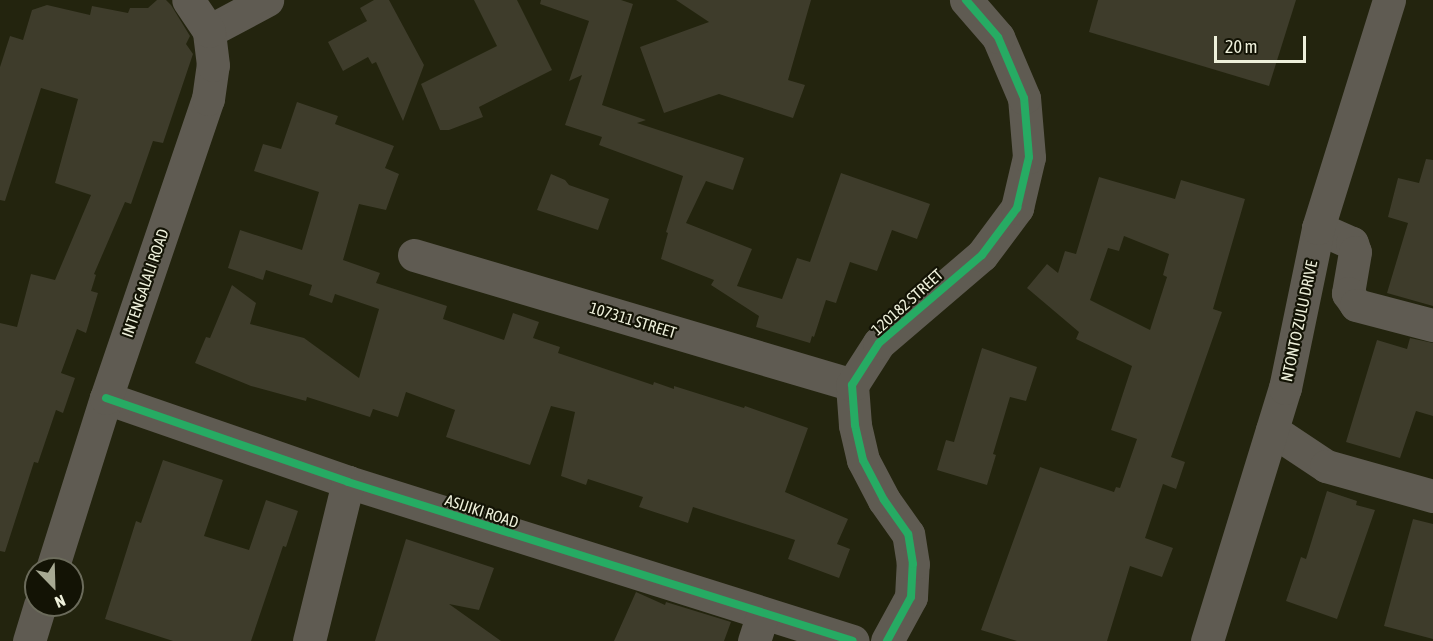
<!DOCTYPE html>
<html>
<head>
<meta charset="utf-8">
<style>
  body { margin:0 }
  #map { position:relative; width:1433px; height:641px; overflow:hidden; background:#23240e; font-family:"Asap Condensed",sans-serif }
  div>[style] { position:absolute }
  .building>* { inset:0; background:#3e3c2b }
  .minor>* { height:33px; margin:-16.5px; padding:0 16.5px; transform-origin:16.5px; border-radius:16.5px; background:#5f5b52 }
  .cycleway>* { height:8px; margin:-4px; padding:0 4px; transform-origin:4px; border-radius:4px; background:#26ab63 }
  span { translate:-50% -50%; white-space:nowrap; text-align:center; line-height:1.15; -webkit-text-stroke:4.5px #131305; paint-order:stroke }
  .street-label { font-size:16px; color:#eef0db }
  .north { position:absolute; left:24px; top:557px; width:60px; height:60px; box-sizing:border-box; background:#131305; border:2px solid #6b6b5b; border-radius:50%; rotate:157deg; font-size:16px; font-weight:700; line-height:24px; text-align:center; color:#eef0db }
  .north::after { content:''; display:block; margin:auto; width:21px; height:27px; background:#a7a993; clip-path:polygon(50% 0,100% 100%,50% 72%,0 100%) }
  .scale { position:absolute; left:1214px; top:36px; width:92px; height:27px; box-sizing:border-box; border:3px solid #eef0db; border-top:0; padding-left:8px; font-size:18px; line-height:21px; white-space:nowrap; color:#eef0db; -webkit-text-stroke:4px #131305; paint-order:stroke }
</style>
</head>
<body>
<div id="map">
  <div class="building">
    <div style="clip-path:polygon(157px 0,166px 0,171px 5px,190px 36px,186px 44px,193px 54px,163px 143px,153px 141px,131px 204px,125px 202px,94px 274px,96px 275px,91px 291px,98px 293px,86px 333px,77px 329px,61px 373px,75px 378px,63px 413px,56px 410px,38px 463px,34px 462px,5px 552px,0 551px,0 323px,17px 327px,31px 274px,55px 280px,91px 195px,55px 183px,78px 99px,41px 88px,5px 201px,0 200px,0 67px,10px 36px,23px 40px,32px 10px,47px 5px,90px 15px,92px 6px,128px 13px,130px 8px,148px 8px)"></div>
    <div style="clip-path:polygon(374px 0,389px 0,424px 65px,403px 121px,376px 62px,372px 64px,368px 57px,343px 71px,328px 42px,367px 21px,360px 8px)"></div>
    <div style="clip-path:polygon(474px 0,517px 0,552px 70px,479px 107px,483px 117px,449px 130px,440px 130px,421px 84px,497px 46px)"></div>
    <div style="clip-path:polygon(541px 0,621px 0,633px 4px,602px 105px,646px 120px,637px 123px,744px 158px,733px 190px,706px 181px,686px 223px,752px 249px,737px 286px,782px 299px,797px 258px,810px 262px,841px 173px,930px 204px,917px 239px,892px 230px,877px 271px,850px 262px,836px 303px,826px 300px,814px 337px,812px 336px,810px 343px,756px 327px,759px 316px,711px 285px,714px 280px,661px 259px,668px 233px,666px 232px,683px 176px,599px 145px,602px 137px,565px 125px,582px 75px,569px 81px,589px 21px,540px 4px)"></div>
    <div style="clip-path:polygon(676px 0,811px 0,788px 80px,805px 85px,793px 118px,719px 94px,664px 113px,640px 47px,709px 22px)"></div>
    <div style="clip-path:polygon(1098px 0,1296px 0,1269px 86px,1089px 32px)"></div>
    <div style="clip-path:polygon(297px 102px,338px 116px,335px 124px,394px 146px,385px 168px,399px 174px,386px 210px,359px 204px,343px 260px,380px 273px,376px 283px,447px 306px,443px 319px,504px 340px,513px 313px,539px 322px,533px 338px,560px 347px,558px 353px,653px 385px,654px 382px,674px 389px,674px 386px,744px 408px,745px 406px,808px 428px,785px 492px,848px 519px,837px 544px,850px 549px,839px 578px,788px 559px,795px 540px,693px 507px,688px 523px,639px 507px,643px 497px,588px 479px,586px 485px,561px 476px,575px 412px,551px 406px,530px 465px,446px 437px,455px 410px,406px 392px,398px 417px,373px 409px,370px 417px,307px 397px,306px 401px,251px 386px,195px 363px,206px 337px,210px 338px,232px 285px,256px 303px,250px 324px,304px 338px,359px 378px,379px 309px,335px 294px,332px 303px,309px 295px,312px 285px,266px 270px,263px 280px,228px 268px,240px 230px,302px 250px,319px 192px,254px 171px,263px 144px,281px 149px)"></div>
    <div style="clip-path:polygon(1426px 159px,1433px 160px,1433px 306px,1387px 293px,1408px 223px,1388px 217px,1398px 178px,1419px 183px)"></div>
    <div style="clip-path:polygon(551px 174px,565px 180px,569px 185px,609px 199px,598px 230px,537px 210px)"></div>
    <div style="clip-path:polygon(evenodd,1099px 177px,1175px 199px,1181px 180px,1245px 199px,1213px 309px,1222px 312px,1171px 457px,1185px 462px,1176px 489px,1163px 484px,1145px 538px,1173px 548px,1162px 577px,1130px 566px,1107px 641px,1017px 641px,981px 630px,1040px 467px,1114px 492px,1116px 487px,1120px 488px,1137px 439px,1111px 430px,1132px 366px,1076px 339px,1079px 332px,1027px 288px,1047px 264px,1058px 273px,1065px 251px,1076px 254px,1099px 177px,1124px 236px,1169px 254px,1163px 275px,1167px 277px,1150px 330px,1090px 300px,1108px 248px,1119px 251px,1124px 236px)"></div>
    <div style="clip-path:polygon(1410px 338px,1433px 343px,1433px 416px,1416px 411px,1400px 458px,1346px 442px,1377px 340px,1407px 349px)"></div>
    <div style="clip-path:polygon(982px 348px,1037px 367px,1026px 401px,1010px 397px,993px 454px,996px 455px,987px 485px,937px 470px,946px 440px,954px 442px)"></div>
    <div style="clip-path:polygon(163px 460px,223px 480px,204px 536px,249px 550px,266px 500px,298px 511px,286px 547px,283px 546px,251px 641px,173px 641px,105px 619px,136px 521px,141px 523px)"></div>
    <div style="clip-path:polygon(1327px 491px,1357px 501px,1356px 505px,1375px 510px,1337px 619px,1286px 601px,1301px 557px,1306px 559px)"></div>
    <div style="clip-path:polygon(1413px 519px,1433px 524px,1433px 639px,1384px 626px)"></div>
    <div style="clip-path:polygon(406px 539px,494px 568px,479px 610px,449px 604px,501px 641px,375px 641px)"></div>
    <div style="clip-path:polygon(636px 592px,665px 605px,666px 602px,731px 622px,724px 641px,614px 641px)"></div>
  </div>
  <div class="minor">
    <div style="left:209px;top:31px;width:66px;rotate:-28.1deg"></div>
    <div style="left:1318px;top:228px;width:37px;rotate:24deg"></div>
    <div style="left:1352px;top:243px;width:9px;rotate:72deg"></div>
    <div style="left:1355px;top:252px;width:42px;rotate:99.7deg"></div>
    <div style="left:1348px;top:293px;width:14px;rotate:56deg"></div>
    <div style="left:1356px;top:305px;width:80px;rotate:14.6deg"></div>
    <div style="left:414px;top:255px;width:457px;rotate:16.5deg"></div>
    <div style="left:106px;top:398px;width:256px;rotate:19.1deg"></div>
    <div style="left:348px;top:482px;width:529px;rotate:17.48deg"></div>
    <div style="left:1272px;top:430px;width:65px;rotate:33.7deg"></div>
    <div style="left:1326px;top:466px;width:111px;rotate:15.7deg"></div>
    <div style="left:52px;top:569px;width:179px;rotate:-72.5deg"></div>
    <div style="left:106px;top:398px;width:316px;rotate:-71.2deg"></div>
    <div style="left:208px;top:99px;width:34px;rotate:-82deg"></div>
    <div style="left:213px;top:65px;width:34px;rotate:-97deg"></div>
    <div style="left:209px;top:31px;width:37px;rotate:-124deg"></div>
    <div style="left:29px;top:641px;width:38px;rotate:-73deg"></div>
    <div style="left:309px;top:641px;width:164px;rotate:-76.2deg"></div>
    <div style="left:754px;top:641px;width:29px;rotate:-72deg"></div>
    <div style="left:887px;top:641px;width:50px;rotate:-61.4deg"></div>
    <div style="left:911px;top:597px;width:33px;rotate:-87deg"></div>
    <div style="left:913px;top:564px;width:30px;rotate:-99deg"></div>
    <div style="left:908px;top:534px;width:42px;rotate:-125.2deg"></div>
    <div style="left:884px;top:500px;width:45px;rotate:-117.7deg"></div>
    <div style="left:863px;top:460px;width:36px;rotate:-103deg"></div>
    <div style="left:855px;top:425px;width:40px;rotate:-94.3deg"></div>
    <div style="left:852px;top:385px;width:50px;rotate:-57.3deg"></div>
    <div style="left:879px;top:343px;width:135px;rotate:-40.5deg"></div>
    <div style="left:982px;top:255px;width:59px;rotate:-53.3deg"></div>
    <div style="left:1017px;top:208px;width:52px;rotate:-76.8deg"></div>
    <div style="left:1029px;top:157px;width:59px;rotate:-94.8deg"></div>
    <div style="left:1024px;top:98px;width:66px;rotate:-113.1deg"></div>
    <div style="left:998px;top:37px;width:49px;rotate:-130.9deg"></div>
    <div style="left:1207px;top:641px;width:265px;rotate:-72.9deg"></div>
    <div style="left:1285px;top:388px;width:163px;rotate:-78.3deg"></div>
    <div style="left:1318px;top:228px;width:239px;rotate:-72.7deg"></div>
  </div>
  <div class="cycleway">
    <div style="left:106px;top:398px;width:256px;rotate:19.1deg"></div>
    <div style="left:348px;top:482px;width:529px;rotate:17.48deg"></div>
    <div style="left:887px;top:641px;width:50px;rotate:-61.4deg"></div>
    <div style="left:911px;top:597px;width:33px;rotate:-87deg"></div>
    <div style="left:913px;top:564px;width:30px;rotate:-99deg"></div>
    <div style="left:908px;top:534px;width:42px;rotate:-125.2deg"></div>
    <div style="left:884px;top:500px;width:45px;rotate:-117.7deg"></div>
    <div style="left:863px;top:460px;width:36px;rotate:-103deg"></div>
    <div style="left:855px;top:425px;width:40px;rotate:-94.3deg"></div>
    <div style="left:852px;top:385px;width:50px;rotate:-57.3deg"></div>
    <div style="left:879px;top:343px;width:135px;rotate:-40.5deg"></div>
    <div style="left:982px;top:255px;width:59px;rotate:-53.3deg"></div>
    <div style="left:1017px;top:208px;width:52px;rotate:-76.8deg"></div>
    <div style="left:1029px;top:157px;width:59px;rotate:-94.8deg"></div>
    <div style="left:1024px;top:98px;width:66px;rotate:-113.1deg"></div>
    <div style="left:998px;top:37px;width:49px;rotate:-130.9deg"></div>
  </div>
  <div class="street-label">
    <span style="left:145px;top:283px;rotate:-71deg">INTENGALALI ROAD</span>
    <span style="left:907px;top:302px;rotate:-42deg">120182 STREET</span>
    <span style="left:633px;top:320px;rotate:17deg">107311 STREET</span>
    <span style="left:1299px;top:321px;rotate:-78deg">NTONTO ZULU DRIVE</span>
    <span style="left:482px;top:511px;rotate:18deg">ASIJIKI ROAD</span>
  </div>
  <div class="north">N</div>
  <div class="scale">20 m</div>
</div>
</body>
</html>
